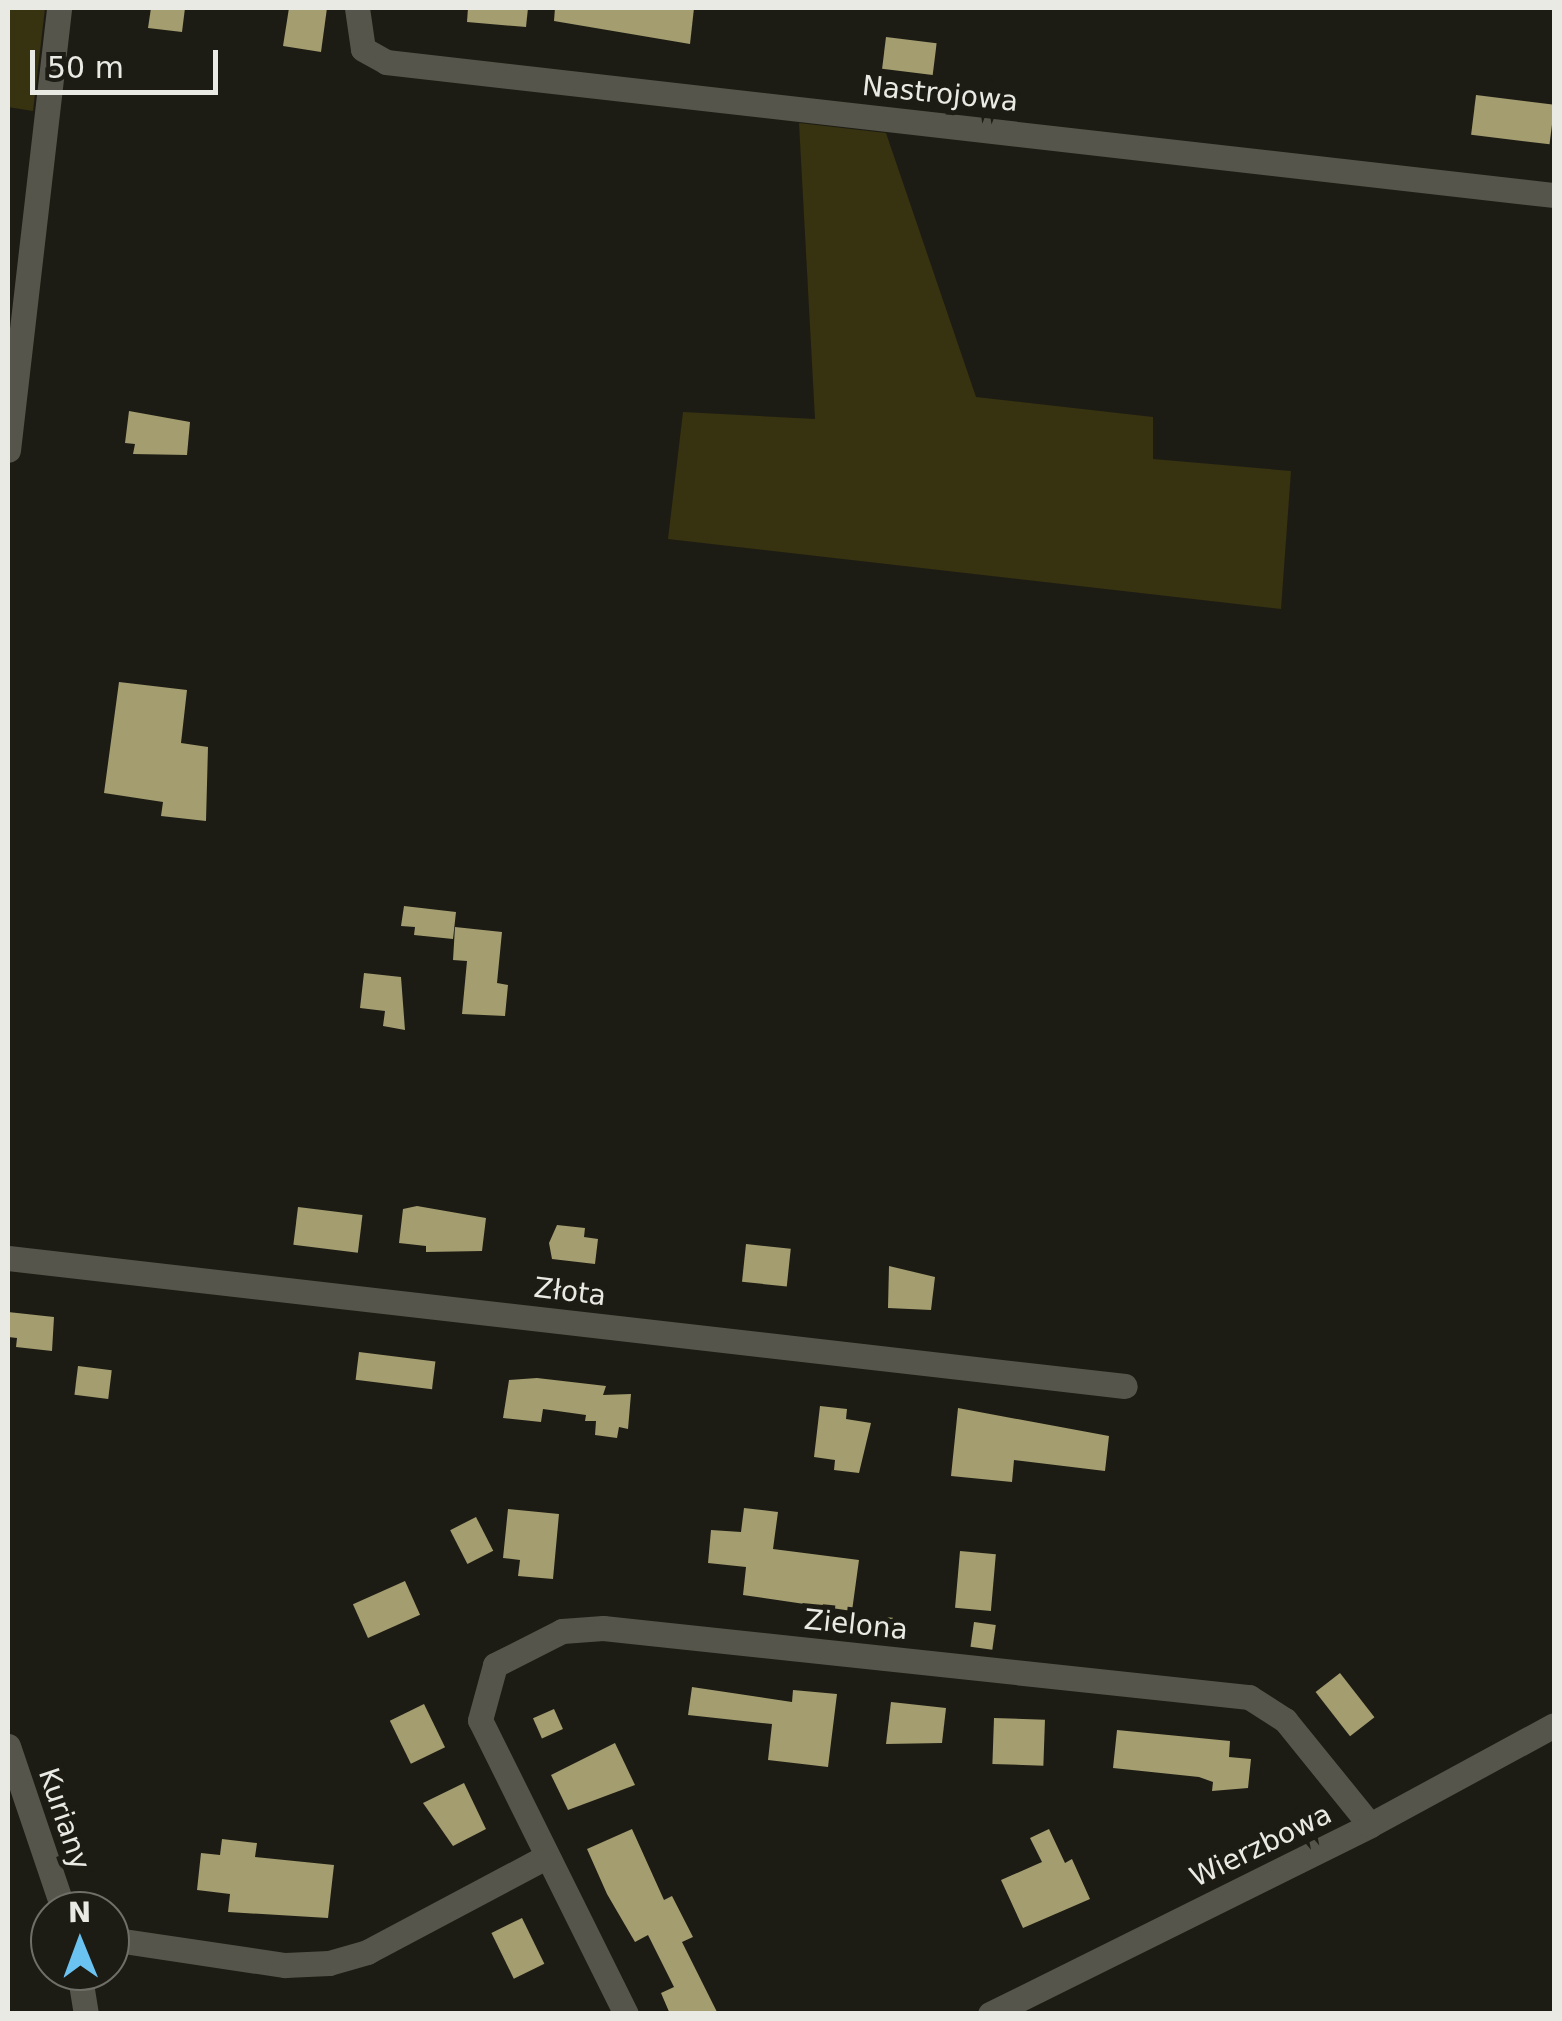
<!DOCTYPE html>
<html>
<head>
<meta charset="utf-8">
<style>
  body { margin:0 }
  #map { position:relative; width:1562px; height:2021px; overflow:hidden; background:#1d1c14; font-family:"DejaVu Sans",sans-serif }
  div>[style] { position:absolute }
  .green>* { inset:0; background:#373210 }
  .building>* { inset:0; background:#a39d70; transform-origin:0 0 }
  .minor>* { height:25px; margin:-12.5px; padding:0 12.5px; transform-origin:12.5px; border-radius:12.5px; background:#56554b }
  span { translate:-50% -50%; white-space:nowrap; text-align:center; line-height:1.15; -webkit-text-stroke:10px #1d1c14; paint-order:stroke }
  .street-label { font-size:28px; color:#eaeae4 }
  .frame { position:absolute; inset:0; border:10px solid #eaeae4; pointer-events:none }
  .north { position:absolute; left:30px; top:1891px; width:100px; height:100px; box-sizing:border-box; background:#1d1c14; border:2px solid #6f6e67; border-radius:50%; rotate:359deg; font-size:28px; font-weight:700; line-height:40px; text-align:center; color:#eaeae4 }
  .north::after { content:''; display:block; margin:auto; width:35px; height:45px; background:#6bc3f2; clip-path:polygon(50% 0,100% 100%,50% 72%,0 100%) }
  .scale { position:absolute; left:30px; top:50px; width:188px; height:45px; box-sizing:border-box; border:5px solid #eaeae4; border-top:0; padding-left:12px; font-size:30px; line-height:35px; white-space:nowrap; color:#eaeae4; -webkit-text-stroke:8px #1d1c14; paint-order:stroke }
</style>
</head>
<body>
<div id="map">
  <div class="green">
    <div style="clip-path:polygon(8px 8px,45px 8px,33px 111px,8px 107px)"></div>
    <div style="clip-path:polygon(799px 123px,886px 133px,976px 397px,1153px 417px,1153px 459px,1291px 471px,1281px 609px,668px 539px,683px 412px,815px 419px)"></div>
  </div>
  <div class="building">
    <div style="clip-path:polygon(151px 8px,185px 8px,182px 32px,148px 28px)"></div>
    <div style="clip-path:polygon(289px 8px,327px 8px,321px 52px,283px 46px)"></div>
    <div style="clip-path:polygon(468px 8px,528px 8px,526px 27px,467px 22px)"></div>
    <div style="clip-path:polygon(555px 8px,694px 8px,690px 44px,554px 21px)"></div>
    <div style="left:886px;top:37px;width:51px;height:32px;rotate:7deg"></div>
    <div style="left:1476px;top:95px;width:79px;height:40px;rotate:7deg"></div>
    <div style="clip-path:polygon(129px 411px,190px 422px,187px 455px,133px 454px,135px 444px,125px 443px)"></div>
    <div style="clip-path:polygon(119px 682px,187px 690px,181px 743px,208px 747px,206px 821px,161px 816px,163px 802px,104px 793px)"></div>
    <div style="clip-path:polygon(404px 906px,456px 912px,453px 939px,414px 935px,415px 927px,401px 926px)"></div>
    <div style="clip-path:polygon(455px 927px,502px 932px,497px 983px,508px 985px,505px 1016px,462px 1014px,467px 961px,453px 960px)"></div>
    <div style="clip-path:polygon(364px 973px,401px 977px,405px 1030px,383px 1026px,385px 1011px,360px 1008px)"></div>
    <div style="clip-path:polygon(417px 1206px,486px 1218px,482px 1251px,426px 1252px,426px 1246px,399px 1243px,403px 1209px)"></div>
    <div style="left:298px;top:1207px;width:65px;height:38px;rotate:7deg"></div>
    <div style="clip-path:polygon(557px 1225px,585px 1228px,584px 1237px,598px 1239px,595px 1264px,552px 1259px,549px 1243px)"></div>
    <div style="left:746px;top:1244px;width:45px;height:38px;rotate:6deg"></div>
    <div style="clip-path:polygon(889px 1266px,935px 1277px,931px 1310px,888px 1308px)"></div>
    <div style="clip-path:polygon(8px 1312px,54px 1317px,52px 1351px,16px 1347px,17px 1338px,8px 1337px)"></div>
    <div style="left:359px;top:1352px;width:77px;height:28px;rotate:7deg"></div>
    <div style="left:78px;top:1366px;width:34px;height:29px;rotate:7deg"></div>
    <div style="clip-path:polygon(537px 1378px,606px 1386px,603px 1395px,631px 1394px,628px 1429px,619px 1427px,617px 1438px,595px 1435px,596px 1421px,585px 1421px,586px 1415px,543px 1409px,541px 1422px,503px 1418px,509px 1380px)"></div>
    <div style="clip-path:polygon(820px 1406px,847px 1409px,846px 1419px,871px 1423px,859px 1473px,834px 1470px,835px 1460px,814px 1457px)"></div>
    <div style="clip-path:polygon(958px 1408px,1109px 1436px,1105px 1471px,1014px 1460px,1012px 1482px,951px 1476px)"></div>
    <div style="clip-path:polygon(744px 1508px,778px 1512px,773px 1549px,859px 1560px,852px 1611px,743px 1595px,746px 1567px,708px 1563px,711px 1530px,741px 1532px)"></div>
    <div style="clip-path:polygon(508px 1509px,559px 1514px,553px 1579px,518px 1576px,520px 1560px,503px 1558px)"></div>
    <div style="left:476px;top:1517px;width:38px;height:29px;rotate:63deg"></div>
    <div style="left:960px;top:1551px;width:36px;height:57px;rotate:5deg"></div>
    <div style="left:405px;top:1581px;width:37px;height:57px;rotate:66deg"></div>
    <div style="left:872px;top:1616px;width:21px;height:19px;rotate:5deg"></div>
    <div style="left:974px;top:1622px;width:22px;height:25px;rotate:8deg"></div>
    <div style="left:1340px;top:1673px;width:56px;height:31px;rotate:52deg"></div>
    <div style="clip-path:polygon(692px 1687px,792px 1702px,793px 1690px,837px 1694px,828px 1767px,768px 1760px,772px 1724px,688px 1715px)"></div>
    <div style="clip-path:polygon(891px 1702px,946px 1708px,942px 1743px,886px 1744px)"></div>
    <div style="left:424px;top:1704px;width:48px;height:38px;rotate:64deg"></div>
    <div style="left:554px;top:1709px;width:22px;height:23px;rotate:66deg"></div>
    <div style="left:994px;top:1718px;width:51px;height:46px;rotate:2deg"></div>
    <div style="clip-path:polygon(1117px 1730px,1230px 1741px,1229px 1757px,1251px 1759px,1248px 1788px,1212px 1791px,1213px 1782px,1199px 1777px,1113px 1768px)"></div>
    <div style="clip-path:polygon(615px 1743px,635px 1785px,568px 1810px,551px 1775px)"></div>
    <div style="clip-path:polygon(464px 1783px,486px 1829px,453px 1846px,423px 1803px)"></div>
    <div style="clip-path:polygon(632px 1829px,664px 1900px,672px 1896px,693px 1937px,682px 1942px,718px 2014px,670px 2014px,661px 1993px,674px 1987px,648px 1935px,635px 1942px,607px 1894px,587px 1849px)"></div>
    <div style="clip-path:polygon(1049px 1829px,1065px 1863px,1072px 1859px,1090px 1899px,1023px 1928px,1001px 1880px,1042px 1862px,1030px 1838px)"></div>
    <div style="clip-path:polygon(222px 1839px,257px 1843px,255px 1857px,334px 1865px,328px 1918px,228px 1912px,230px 1894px,197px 1890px,201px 1853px,220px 1855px)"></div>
    <div style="left:522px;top:1918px;width:51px;height:34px;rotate:64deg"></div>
  </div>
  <div class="minor">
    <div style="left:357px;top:8px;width:41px;rotate:81.7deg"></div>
    <div style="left:363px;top:49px;width:26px;rotate:29deg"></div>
    <div style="left:386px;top:62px;width:1176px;rotate:6.5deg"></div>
    <div style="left:8px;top:450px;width:445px;rotate:-83.4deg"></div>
    <div style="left:8px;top:1258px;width:1124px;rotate:6.54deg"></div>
    <div style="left:8px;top:1746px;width:174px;rotate:71.3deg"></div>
    <div style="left:110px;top:1939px;width:177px;rotate:8.5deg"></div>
    <div style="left:285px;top:1965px;width:44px;rotate:-2.6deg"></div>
    <div style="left:329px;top:1963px;width:40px;rotate:-16deg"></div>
    <div style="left:367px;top:1952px;width:200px;rotate:-28deg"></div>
    <div style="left:79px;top:1971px;width:44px;rotate:80.8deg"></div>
    <div style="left:626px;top:2014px;width:328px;rotate:-116.4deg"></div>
    <div style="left:480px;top:1720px;width:57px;rotate:-74.7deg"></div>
    <div style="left:495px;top:1665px;width:75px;rotate:-26.9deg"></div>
    <div style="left:562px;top:1631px;width:41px;rotate:-4.2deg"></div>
    <div style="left:603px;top:1628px;width:650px;rotate:6.1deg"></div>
    <div style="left:1249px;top:1697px;width:43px;rotate:32.6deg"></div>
    <div style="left:1285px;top:1720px;width:135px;rotate:51deg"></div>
    <div style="left:990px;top:2014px;width:424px;rotate:-26.4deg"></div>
    <div style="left:1370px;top:1825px;width:209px;rotate:-28.5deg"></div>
  </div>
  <div class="street-label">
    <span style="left:940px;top:94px;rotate:6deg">Nastrojowa</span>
    <span style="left:570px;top:1292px;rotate:7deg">Złota</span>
    <span style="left:856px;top:1625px;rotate:6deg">Zielona</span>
    <span style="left:64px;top:1819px;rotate:71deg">Kuriany</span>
    <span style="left:1261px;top:1846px;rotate:-26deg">Wierzbowa</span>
  </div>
  <div class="frame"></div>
  <div class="north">N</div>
  <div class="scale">50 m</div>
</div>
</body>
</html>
